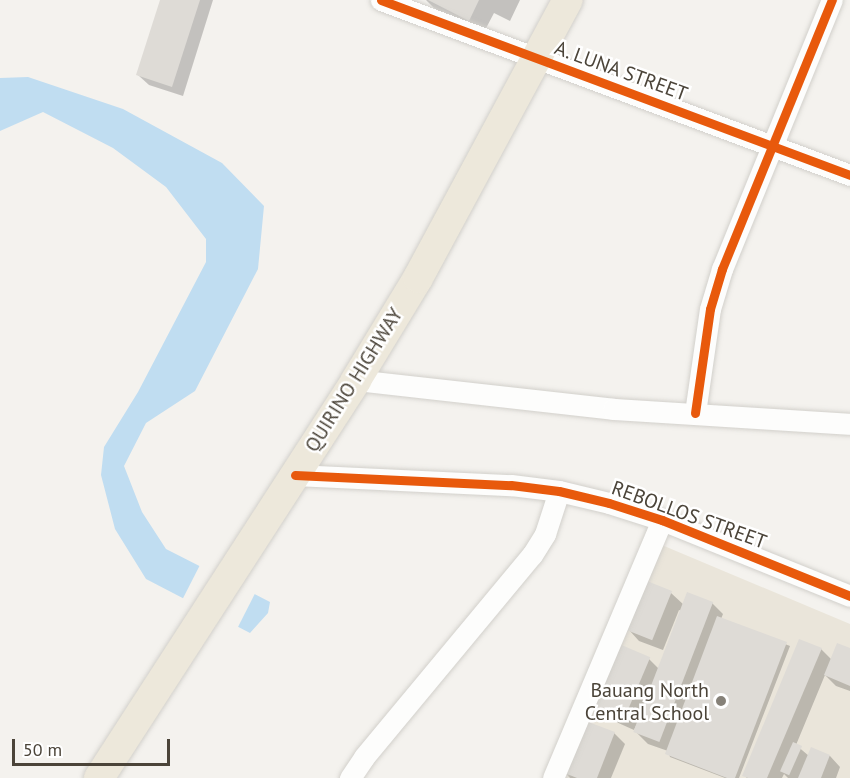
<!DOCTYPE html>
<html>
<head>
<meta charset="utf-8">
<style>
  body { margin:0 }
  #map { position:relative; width:850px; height:778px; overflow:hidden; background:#f4f2ee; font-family:"PT Sans",sans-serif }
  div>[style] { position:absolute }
  .education>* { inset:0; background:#eae5da }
  .water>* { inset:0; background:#c0ddf1 }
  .pier>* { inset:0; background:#f4f2ee; transform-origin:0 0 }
  .shadow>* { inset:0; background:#0003 }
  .building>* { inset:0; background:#dedbd6; transform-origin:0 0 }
  .roads { filter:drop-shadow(0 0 2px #d2d0cb) drop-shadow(0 0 2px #d2d0cb) }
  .minor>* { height:21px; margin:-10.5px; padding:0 10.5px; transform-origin:10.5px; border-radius:10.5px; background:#fdfdfc }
  .highway>* { height:30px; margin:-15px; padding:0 15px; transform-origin:15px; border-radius:15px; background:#ede8db }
  .cycleway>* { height:9px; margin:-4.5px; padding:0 4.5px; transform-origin:4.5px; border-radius:4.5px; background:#e8590c }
  .dots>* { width:16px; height:16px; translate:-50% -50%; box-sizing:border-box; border:3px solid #fff; border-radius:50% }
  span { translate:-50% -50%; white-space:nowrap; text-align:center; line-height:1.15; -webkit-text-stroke:5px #fff; paint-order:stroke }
  .street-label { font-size:20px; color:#4b4439 }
  .poi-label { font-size:20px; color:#4b4439 }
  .right { translate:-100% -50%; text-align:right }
  .scale { position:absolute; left:12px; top:739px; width:158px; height:27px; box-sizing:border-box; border:3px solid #4b4439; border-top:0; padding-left:8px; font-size:18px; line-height:21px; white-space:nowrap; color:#4b4439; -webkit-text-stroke:4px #fff; paint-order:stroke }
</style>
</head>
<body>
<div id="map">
  <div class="education">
    <div style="clip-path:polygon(657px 543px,850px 624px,850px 778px,559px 778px)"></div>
  </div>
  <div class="water">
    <div style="clip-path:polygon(28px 77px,123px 109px,222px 163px,264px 206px,258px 269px,195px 391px,146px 423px,124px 466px,142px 512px,166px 549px,270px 602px,268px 613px,250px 633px,146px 579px,115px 529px,101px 475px,104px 447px,138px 392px,206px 262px,206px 239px,166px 187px,113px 148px,43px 112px,0 131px,0 78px)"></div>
  </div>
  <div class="pier">
    <div style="left:201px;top:563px;width:62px;height:43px;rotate:27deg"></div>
  </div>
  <div class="shadow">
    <div style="clip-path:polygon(161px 0,213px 0,183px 96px,149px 85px,138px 75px)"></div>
    <div style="clip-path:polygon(426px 0,520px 0,510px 21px,494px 13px,483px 34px,436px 10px)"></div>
    <div style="clip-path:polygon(671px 593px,684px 605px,712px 603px,723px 614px,721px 619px,790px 646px,739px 778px,725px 778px,670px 757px,668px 751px,648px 744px,637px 733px,645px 711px,643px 710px,634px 730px,605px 717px,594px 707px,649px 659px,660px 670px,682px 611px,679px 610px,663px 650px,639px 641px,629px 630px)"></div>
    <div style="clip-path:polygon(821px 649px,832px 660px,850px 650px,850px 691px,836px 686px,825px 675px,796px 745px,809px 756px,812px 749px,830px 756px,840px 767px,836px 778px,788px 778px,784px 774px,782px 778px,747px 778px,744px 775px)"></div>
    <div style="clip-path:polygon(614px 733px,625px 744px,611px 778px,570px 778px,564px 772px)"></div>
  </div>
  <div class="building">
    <div style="clip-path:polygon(160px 0,200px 0,172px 87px,136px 75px)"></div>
    <div style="clip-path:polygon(428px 0,479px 0,469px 21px)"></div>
    <div style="left:647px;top:581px;width:27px;height:53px;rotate:22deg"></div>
    <div style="left:687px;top:592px;width:28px;height:150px;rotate:21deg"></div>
    <div style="clip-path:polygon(717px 616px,787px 642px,735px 778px,727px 778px,665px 754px)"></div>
    <div style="clip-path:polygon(799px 639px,822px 648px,767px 778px,748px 778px,742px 776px)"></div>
    <div style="clip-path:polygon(837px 643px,850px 648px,850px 686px,824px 675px)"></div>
    <div style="left:619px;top:644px;width:34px;height:69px;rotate:23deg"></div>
    <div style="clip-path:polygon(583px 720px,615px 732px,597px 778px,577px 778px,562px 772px)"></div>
    <div style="left:793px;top:742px;width:10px;height:32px;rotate:24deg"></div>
    <div style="clip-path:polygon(811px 747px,830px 755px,821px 778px,798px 778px)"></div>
  </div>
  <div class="roads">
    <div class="minor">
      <div style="left:381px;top:0;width:501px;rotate:20.46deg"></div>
      <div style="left:356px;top:380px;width:259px;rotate:6.4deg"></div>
      <div style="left:613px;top:409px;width:237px;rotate:3.6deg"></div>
      <div style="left:695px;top:413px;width:105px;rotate:-81.8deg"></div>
      <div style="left:710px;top:309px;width:42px;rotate:-73.3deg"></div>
      <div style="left:722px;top:269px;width:291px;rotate:-67.8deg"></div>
      <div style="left:295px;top:475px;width:216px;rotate:2.7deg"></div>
      <div style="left:511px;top:485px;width:48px;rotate:7.1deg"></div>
      <div style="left:559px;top:491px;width:51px;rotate:13.5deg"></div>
      <div style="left:609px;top:503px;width:56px;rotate:17.8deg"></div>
      <div style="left:662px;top:520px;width:203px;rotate:22deg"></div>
      <div style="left:350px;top:778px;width:25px;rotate:-56deg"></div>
      <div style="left:364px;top:757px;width:263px;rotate:-50.3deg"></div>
      <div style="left:532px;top:555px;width:25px;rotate:-58deg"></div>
      <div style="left:545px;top:534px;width:45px;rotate:-72deg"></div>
      <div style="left:553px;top:778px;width:280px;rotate:-67.1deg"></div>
    </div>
    <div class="highway">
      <div style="left:99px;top:778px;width:474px;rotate:-57.1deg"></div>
      <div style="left:356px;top:380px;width:119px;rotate:-58.7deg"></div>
      <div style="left:418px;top:278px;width:316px;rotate:-61.7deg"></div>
    </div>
  </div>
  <div class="cycleway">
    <div style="left:381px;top:0;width:501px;rotate:20.46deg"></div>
    <div style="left:695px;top:413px;width:105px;rotate:-81.8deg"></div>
    <div style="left:710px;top:309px;width:42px;rotate:-73.3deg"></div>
    <div style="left:722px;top:269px;width:291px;rotate:-67.8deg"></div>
    <div style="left:295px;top:475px;width:216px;rotate:2.7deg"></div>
    <div style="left:511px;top:485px;width:48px;rotate:7.1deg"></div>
    <div style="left:559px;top:491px;width:51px;rotate:13.5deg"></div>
    <div style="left:609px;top:503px;width:56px;rotate:17.8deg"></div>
    <div style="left:662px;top:520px;width:203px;rotate:22deg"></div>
  </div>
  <div class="dots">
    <div style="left:721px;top:701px;background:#868178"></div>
  </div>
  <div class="street-label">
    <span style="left:621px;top:71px;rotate:20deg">A. LUNA STREET</span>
    <span style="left:354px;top:380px;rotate:-58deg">QUIRINO HIGHWAY</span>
    <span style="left:689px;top:515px;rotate:20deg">REBOLLOS STREET</span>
  </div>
  <div class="poi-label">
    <span class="right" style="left:709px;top:702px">Bauang North<br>Central School</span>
  </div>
  <div class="scale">50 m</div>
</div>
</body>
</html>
